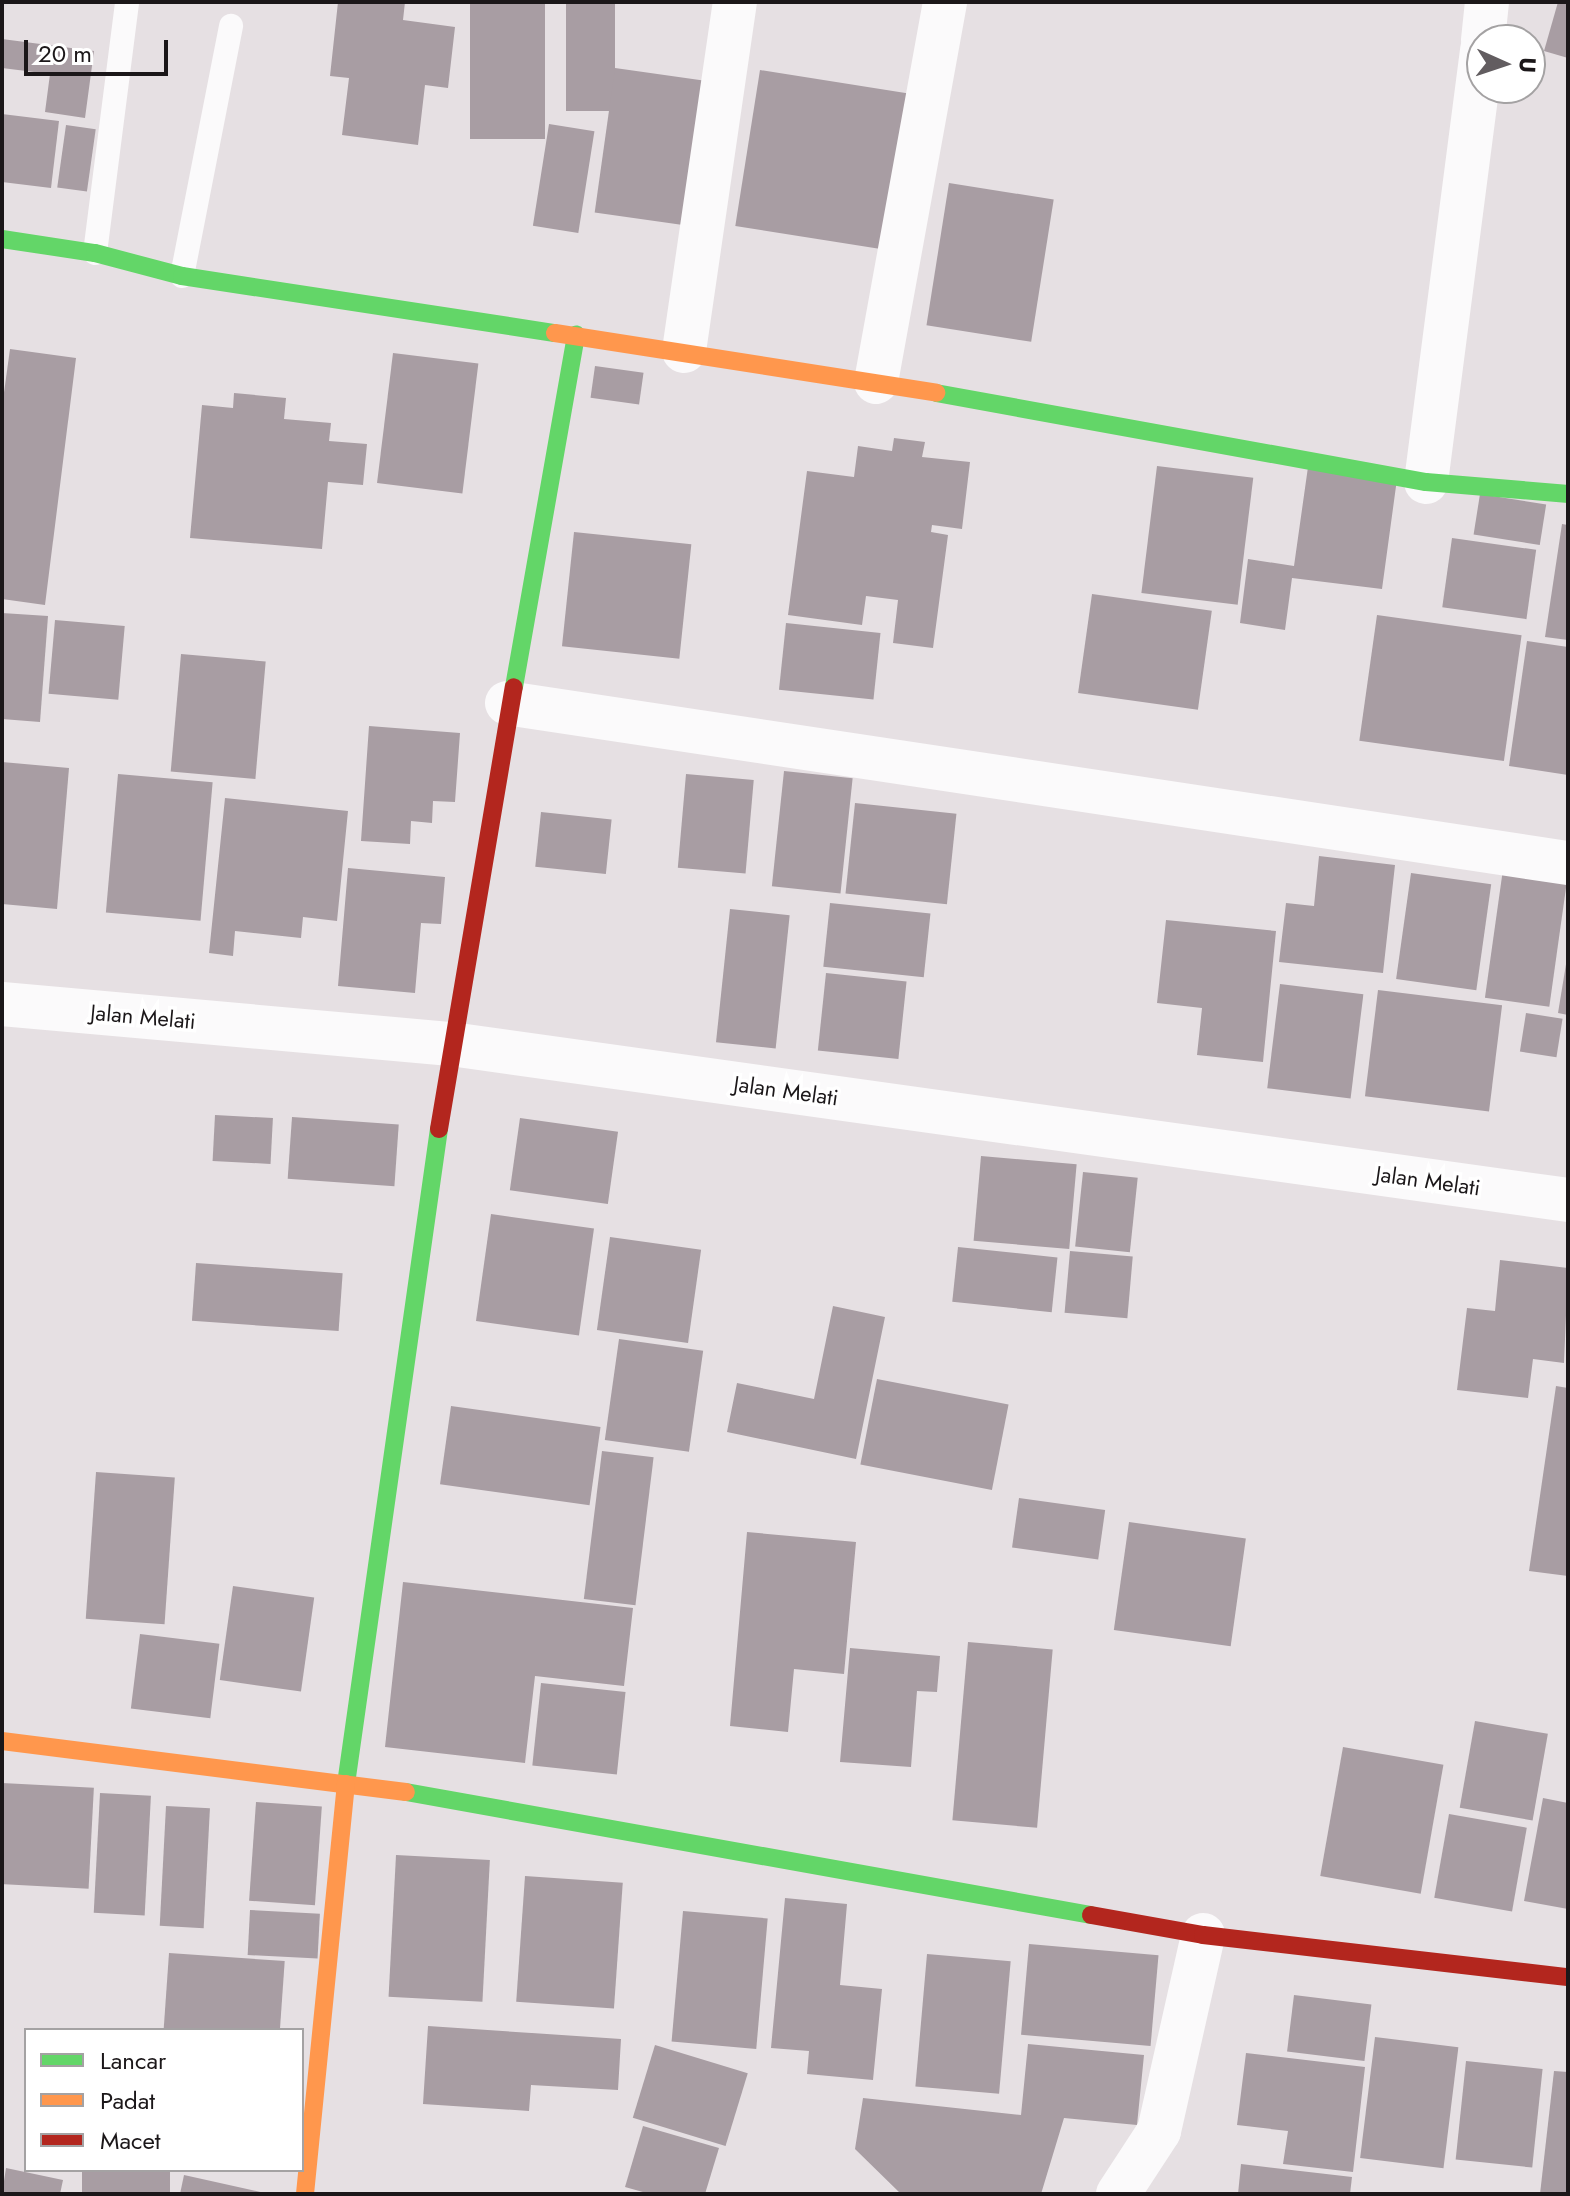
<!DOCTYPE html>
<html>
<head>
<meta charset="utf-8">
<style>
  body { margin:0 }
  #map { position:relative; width:1570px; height:2196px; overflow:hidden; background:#e6e0e3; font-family:Jost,sans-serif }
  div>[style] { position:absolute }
  .building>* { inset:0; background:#a89da3; transform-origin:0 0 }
  .lane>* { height:24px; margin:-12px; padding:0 12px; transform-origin:12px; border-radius:12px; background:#fbfafb }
  .street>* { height:44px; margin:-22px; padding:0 22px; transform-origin:22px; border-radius:22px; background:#fbfafb }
  .fast>* { height:18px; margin:-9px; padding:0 9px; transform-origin:9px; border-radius:9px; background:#63d668 }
  .slow>* { height:18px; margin:-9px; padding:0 9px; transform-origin:9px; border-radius:9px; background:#ff974d }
  .jam>* { height:18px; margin:-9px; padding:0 9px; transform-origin:9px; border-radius:9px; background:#b3261e }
  span { translate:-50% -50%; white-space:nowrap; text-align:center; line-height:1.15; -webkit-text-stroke:7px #fff; paint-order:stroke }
  .street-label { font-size:22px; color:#1b1719 }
  .frame { position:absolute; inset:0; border:4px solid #1b1719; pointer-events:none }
  .legend { position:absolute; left:24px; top:2028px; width:280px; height:144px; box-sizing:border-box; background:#fff; border:2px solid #a4a2a3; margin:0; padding:10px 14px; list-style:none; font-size:24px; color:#1b1719 }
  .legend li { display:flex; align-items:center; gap:16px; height:40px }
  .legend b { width:40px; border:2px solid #a4a2a3 }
  .north { position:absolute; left:1466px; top:24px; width:80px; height:80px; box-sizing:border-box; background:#fff; border:2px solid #a4a2a3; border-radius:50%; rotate:93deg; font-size:22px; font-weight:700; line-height:32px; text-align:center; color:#1b1719 }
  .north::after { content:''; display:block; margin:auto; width:28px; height:36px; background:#625d60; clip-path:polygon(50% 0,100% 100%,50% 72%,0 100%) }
  .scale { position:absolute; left:24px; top:40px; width:144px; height:36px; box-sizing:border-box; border:4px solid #1b1719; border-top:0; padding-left:10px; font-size:24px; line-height:28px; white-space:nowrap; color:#1b1719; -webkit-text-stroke:6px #fff; paint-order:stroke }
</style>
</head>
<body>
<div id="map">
  <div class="building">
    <div style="clip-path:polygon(338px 2px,405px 2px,403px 20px,455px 27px,448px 88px,425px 85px,418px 145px,342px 135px,349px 78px,330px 76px)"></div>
    <div style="left:470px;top:2px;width:75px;height:137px"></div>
    <div style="left:566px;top:2px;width:49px;height:109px"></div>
    <div style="clip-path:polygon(1558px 2px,1568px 2px,1568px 58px,1544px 51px)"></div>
    <div style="clip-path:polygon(2px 39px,94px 51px,85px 118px,45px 112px,50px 74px,2px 68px)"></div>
    <div style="left:615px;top:68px;width:98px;height:146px;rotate:8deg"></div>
    <div style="left:760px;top:70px;width:152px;height:158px;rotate:9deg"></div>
    <div style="clip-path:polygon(2px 114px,59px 121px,51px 188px,2px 182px)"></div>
    <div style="left:549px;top:124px;width:46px;height:103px;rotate:9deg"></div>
    <div style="left:66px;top:125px;width:30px;height:63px;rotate:8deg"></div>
    <div style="left:949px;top:183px;width:106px;height:144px;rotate:9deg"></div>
    <div style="clip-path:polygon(10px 349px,76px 358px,45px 605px,2px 599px,2px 407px)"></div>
    <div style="left:393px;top:353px;width:86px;height:131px;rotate:7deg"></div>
    <div style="left:595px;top:366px;width:49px;height:32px;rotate:8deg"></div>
    <div style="clip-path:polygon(234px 393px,286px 398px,284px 419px,331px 423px,329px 441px,367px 444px,363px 485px,328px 482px,322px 549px,190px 538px,202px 405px,233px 408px)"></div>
    <div style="clip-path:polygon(894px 438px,925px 442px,922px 457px,970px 462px,962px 529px,932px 525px,931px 532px,948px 535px,933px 648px,893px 643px,898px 600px,866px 596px,862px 625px,788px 615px,807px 471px,854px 477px,858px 446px,892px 451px)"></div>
    <div style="left:1157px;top:466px;width:97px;height:128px;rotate:7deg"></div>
    <div style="clip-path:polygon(1308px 467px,1397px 479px,1382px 589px,1292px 578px,1285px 630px,1240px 623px,1248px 559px,1294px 566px)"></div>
    <div style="left:1480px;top:494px;width:67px;height:41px;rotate:9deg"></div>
    <div style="clip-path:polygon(1562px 524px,1568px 525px,1568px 640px,1545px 637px)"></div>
    <div style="left:574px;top:532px;width:118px;height:115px;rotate:6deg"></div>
    <div style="left:1452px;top:538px;width:85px;height:70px;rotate:8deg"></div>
    <div style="left:1092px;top:594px;width:121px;height:100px;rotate:8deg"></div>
    <div style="clip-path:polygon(2px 613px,48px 616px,40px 722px,2px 719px)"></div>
    <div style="left:1377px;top:615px;width:146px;height:127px;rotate:8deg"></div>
    <div style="left:55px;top:620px;width:70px;height:74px;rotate:5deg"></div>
    <div style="left:786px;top:623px;width:95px;height:67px;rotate:6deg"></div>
    <div style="clip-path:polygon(1527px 641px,1568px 647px,1568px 775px,1509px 766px)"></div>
    <div style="left:181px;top:654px;width:85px;height:118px;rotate:5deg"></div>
    <div style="clip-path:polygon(369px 726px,460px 733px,455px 802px,433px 801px,432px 823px,411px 821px,410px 844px,361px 841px)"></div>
    <div style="clip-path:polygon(2px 762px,69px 768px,57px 909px,2px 904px)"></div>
    <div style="left:784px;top:771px;width:69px;height:116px;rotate:6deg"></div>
    <div style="left:118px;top:774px;width:95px;height:139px;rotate:5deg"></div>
    <div style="left:686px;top:774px;width:68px;height:94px;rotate:5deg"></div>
    <div style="clip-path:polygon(225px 798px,348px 811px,337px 921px,303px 917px,301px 938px,235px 931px,233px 956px,209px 953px)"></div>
    <div style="left:855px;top:803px;width:102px;height:91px;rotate:6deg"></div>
    <div style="left:541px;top:812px;width:71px;height:55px;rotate:6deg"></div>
    <div style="clip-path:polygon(1319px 856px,1395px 865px,1383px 973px,1279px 962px,1286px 903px,1314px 906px)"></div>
    <div style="left:1504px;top:862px;width:65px;height:137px;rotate:8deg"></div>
    <div style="clip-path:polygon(348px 868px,445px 877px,441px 924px,421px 923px,415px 993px,338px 986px)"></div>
    <div style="left:1411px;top:873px;width:81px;height:107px;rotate:8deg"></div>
    <div style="left:830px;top:903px;width:101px;height:64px;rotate:6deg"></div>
    <div style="left:730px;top:909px;width:60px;height:134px;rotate:6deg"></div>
    <div style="clip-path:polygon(1166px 920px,1276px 931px,1263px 1062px,1197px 1055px,1202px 1008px,1157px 1003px)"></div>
    <div style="clip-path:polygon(1568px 952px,1568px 1015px,1558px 1013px)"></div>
    <div style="left:826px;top:973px;width:81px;height:78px;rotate:6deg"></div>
    <div style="left:1280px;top:984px;width:84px;height:105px;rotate:7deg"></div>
    <div style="left:1378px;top:990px;width:125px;height:107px;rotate:7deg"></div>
    <div style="left:1526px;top:1013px;width:37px;height:39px;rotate:9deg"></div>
    <div style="left:215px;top:1115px;width:58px;height:46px;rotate:3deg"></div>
    <div style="left:292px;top:1117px;width:107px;height:62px;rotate:4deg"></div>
    <div style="left:520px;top:1118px;width:99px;height:73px;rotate:8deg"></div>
    <div style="left:981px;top:1156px;width:96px;height:85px;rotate:5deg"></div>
    <div style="left:1083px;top:1172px;width:55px;height:75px;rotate:6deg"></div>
    <div style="left:491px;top:1214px;width:104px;height:108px;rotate:8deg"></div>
    <div style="left:610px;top:1237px;width:92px;height:94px;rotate:8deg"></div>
    <div style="left:958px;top:1247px;width:100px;height:55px;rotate:6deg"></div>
    <div style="left:1070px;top:1251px;width:63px;height:62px;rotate:5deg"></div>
    <div style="clip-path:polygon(1500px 1260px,1568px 1268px,1564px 1363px,1533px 1359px,1528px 1398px,1457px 1390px,1467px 1308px,1495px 1311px)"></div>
    <div style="left:196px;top:1263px;width:147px;height:58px;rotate:4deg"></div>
    <div style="clip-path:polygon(833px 1306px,885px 1317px,856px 1459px,727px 1432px,737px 1383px,814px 1399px)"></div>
    <div style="left:619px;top:1339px;width:85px;height:102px;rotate:8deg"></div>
    <div style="left:877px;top:1379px;width:134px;height:87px;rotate:11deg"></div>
    <div style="clip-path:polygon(1556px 1386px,1568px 1388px,1568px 1576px,1529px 1571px)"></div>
    <div style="left:451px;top:1406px;width:151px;height:79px;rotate:8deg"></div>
    <div style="left:602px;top:1451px;width:52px;height:149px;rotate:7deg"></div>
    <div style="left:96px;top:1472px;width:79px;height:147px;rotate:4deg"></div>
    <div style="left:1019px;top:1498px;width:87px;height:50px;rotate:8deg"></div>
    <div style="left:1129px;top:1522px;width:118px;height:109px;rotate:8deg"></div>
    <div style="clip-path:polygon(747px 1532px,856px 1542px,844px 1674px,794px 1669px,788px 1732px,730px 1726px)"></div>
    <div style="clip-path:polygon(403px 1582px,633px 1608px,624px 1686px,535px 1676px,525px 1763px,385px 1747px)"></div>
    <div style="left:233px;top:1586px;width:82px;height:95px;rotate:8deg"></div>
    <div style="left:140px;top:1634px;width:80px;height:75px;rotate:7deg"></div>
    <div style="left:968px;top:1642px;width:85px;height:179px;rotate:5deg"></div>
    <div style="clip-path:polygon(850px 1648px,940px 1656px,937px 1692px,917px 1691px,911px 1767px,840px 1762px)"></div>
    <div style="left:541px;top:1683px;width:85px;height:83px;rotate:6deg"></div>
    <div style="left:1475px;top:1721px;width:74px;height:88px;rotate:10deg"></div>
    <div style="left:1343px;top:1747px;width:102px;height:131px;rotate:10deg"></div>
    <div style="left:2px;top:1783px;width:92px;height:101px;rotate:3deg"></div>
    <div style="left:100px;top:1793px;width:51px;height:120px;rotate:3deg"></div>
    <div style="clip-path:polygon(1543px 1798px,1568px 1803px,1568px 1909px,1524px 1901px)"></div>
    <div style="left:256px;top:1802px;width:66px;height:99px;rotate:4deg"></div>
    <div style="left:166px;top:1806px;width:44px;height:120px;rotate:3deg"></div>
    <div style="left:1449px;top:1814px;width:79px;height:85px;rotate:10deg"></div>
    <div style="left:396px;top:1855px;width:94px;height:142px;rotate:3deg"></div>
    <div style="left:525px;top:1876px;width:98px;height:126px;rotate:4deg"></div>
    <div style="clip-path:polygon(785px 1898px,847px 1904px,840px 1985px,882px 1989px,873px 2080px,807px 2074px,809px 2051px,771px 2048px)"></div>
    <div style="left:250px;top:1910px;width:70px;height:45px;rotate:3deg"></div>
    <div style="left:683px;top:1911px;width:85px;height:131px;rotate:5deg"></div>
    <div style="left:1029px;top:1944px;width:130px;height:91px;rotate:5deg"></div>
    <div style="left:169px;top:1953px;width:116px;height:77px;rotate:4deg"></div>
    <div style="left:927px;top:1954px;width:84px;height:133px;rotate:5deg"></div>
    <div style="left:1294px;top:1995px;width:78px;height:57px;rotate:7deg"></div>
    <div style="clip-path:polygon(428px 2026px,621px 2039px,618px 2090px,531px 2085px,529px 2111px,423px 2104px)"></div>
    <div style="left:1375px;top:2037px;width:84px;height:122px;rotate:7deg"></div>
    <div style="clip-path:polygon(1028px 2044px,1144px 2055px,1137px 2125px,1064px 2118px,1041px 2194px,901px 2194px,855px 2149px,863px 2098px,1021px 2115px)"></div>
    <div style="left:655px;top:2045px;width:97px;height:76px;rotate:17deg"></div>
    <div style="clip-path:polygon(1246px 2053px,1365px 2067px,1353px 2172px,1283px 2164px,1288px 2131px,1237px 2125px)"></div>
    <div style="left:1466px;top:2061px;width:77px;height:99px;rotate:6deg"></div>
    <div style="clip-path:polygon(1554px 2071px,1568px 2072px,1568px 2194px,1540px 2194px)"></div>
    <div style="clip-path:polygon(643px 2126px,719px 2148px,705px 2194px,650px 2194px,625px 2187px)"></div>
    <div style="clip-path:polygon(1241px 2164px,1352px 2177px,1350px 2194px,1238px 2194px)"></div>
    <div style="clip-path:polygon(6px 2168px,63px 2180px,60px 2194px,2px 2194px)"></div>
    <div style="left:82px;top:2170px;width:88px;height:25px"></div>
    <div style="clip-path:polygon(184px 2175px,265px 2193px,265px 2194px,180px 2194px)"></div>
  </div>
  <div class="lane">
    <div style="left:95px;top:253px;width:253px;rotate:-82.7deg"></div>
    <div style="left:182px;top:276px;width:255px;rotate:-78.9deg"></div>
  </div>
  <div class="street">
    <div style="left:1483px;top:40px;width:38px;rotate:-84deg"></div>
    <div style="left:684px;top:351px;width:353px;rotate:-81.7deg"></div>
    <div style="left:876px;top:382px;width:386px;rotate:-79.7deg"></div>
    <div style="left:1426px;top:482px;width:436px;rotate:-82.6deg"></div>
    <div style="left:507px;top:703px;width:1073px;rotate:8.58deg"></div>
    <div style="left:2px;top:1004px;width:451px;rotate:5.1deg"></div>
    <div style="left:451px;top:1044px;width:1128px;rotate:7.95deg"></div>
    <div style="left:1118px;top:2194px;width:75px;rotate:-56.9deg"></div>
    <div style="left:1159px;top:2131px;width:201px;rotate:-77.3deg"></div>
  </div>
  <div class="fast">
    <div style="left:2px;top:239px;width:94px;rotate:8.6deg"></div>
    <div style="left:95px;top:253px;width:90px;rotate:14.8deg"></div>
    <div style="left:182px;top:276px;width:377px;rotate:8.7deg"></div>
    <div style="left:936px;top:393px;width:498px;rotate:10.3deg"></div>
    <div style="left:1426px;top:482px;width:143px;rotate:4.8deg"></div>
    <div style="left:514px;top:687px;width:358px;rotate:-80deg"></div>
    <div style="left:346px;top:1784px;width:662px;rotate:-81.92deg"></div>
    <div style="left:406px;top:1792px;width:696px;rotate:10.18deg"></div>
  </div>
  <div class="slow">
    <div style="left:555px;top:333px;width:386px;rotate:8.9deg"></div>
    <div style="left:2px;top:1741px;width:407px;rotate:7.2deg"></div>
    <div style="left:305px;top:2194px;width:412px;rotate:-84.3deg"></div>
  </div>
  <div class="jam">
    <div style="left:439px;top:1129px;width:448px;rotate:-80.4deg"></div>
    <div style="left:1091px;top:1915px;width:114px;rotate:10.1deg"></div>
    <div style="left:1203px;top:1935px;width:367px;rotate:6.6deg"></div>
  </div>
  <div class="street-label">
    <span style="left:143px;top:1017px;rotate:5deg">Jalan Melati</span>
    <span style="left:786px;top:1091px;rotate:8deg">Jalan Melati</span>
    <span style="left:1428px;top:1181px;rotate:8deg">Jalan Melati</span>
  </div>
  <div class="frame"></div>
  <ul class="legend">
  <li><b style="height:10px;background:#63d668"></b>Lancar</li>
  <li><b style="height:10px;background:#ff974d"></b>Padat</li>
  <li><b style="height:10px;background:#b3261e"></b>Macet</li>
  </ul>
  <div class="north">U</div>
  <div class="scale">20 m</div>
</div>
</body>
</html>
